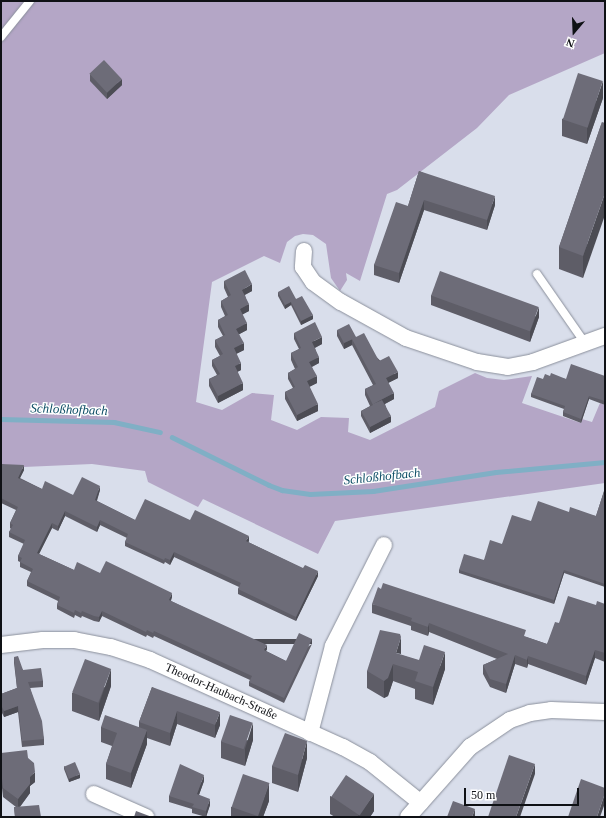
<!DOCTYPE html>
<html>
<head>
<meta charset="utf-8">
<style>
  body { margin:0 }
  #map { position:relative; width:606px; height:818px; overflow:hidden; background:#d9deeb; font-family:"Times New Roman",serif }
  div>[style] { position:absolute }
  .green>* { inset:0; background:#b4a6c6 }
  .stream>* { height:4.5px; margin:-2.25px; padding:0 2.25px; transform-origin:2.25px; border-radius:2.25px; background:#80afc5 }
  .roads { filter:drop-shadow(0 0 1px #8a8f9b) drop-shadow(0 0 1px #8a8f9b) }
  .lane>* { height:8px; margin:-4px; padding:0 4px; transform-origin:4px; border-radius:4px; background:#fff }
  .street>* { height:16px; margin:-8px; padding:0 8px; transform-origin:8px; border-radius:8px; background:#fff }
  .wall>* { inset:0; background:#5e5d67 }
  .shaded-wall>* { inset:0; background:#4c4c54; transform-origin:0 0 }
  .building>* { inset:0; background:#6d6c78; transform-origin:0 0 }
  span { translate:-50% -50%; white-space:nowrap; text-align:center; line-height:1.15; -webkit-text-stroke:3px #fff; paint-order:stroke }
  .street-label { font-size:12px; color:#0f1115 }
  .water-label { font-size:13px; color:#0e4e66; font-style:italic }
  .frame { position:absolute; inset:0; border:2px solid #0f1115; pointer-events:none }
  .north { position:absolute; left:554px; top:12px; width:40px; height:40px; -webkit-text-stroke:3px #fff; paint-order:stroke; rotate:199deg; font-size:11px; font-weight:700; line-height:16px; text-align:center; color:#0f1115 }
  .north::after { content:''; display:block; margin:auto; width:14px; height:18px; background:#0f1115; clip-path:polygon(50% 0,100% 100%,50% 72%,0 100%) }
  .scale { position:absolute; left:464px; top:788px; width:115px; height:18px; box-sizing:border-box; border:2px solid #0f1115; border-top:0; padding-left:5px; font-size:12px; line-height:14px; white-space:nowrap; color:#0f1115; -webkit-text-stroke:3px #fff; paint-order:stroke }
</style>
</head>
<body>
<div id="map">
  <div class="green">
    <div style="clip-path:polygon(1px 1px,605px 1px,605px 53px,509px 95px,477px 128px,397px 190px,387px 194px,360px 281px,346px 273px,347px 280px,340px 291px,331px 278px,326px 244px,313px 235px,303px 234px,295px 236px,287px 242px,280px 263px,264px 256px,212px 282px,196px 402px,222px 410px,252px 393px,274px 395px,271px 420px,297px 430px,321px 417px,349px 418px,348px 432px,370px 440px,435px 407px,439px 391px,475px 373px,487px 378px,504px 380px,532px 376px,522px 403px,581px 423px,582px 419px,592px 422px,600px 403px,605px 405px,605px 483px,335px 521px,318px 554px,203px 499px,198px 507px,148px 482px,145px 471px,92px 464px,1px 468px)"></div>
  </div>
  <div class="stream">
    <div style="left:1px;top:419px;width:113px;rotate:1.5deg"></div>
    <div style="left:114px;top:422px;width:47px;rotate:12.3deg"></div>
    <div style="left:172px;top:437px;width:108px;rotate:26.3deg"></div>
    <div style="left:269px;top:485px;width:14px;rotate:21deg"></div>
    <div style="left:282px;top:490px;width:28px;rotate:8deg"></div>
    <div style="left:310px;top:494px;width:63px;rotate:-2.7deg"></div>
    <div style="left:373px;top:491px;width:124px;rotate:-8.8deg"></div>
    <div style="left:496px;top:472px;width:109px;rotate:-5.2deg"></div>
  </div>
  <div class="roads">
    <div class="lane">
      <div style="left:1px;top:37px;width:46px;rotate:-51.1deg"></div>
      <div style="left:537px;top:274px;width:84px;rotate:55.2deg"></div>
    </div>
    <div class="street">
      <div style="left:304px;top:251px;width:16px;rotate:94deg"></div>
      <div style="left:303px;top:267px;width:18px;rotate:56deg"></div>
      <div style="left:313px;top:282px;width:34px;rotate:36deg"></div>
      <div style="left:341px;top:302px;width:74px;rotate:29deg"></div>
      <div style="left:406px;top:338px;width:75px;rotate:18.7deg"></div>
      <div style="left:477px;top:362px;width:31px;rotate:9deg"></div>
      <div style="left:508px;top:367px;width:25px;rotate:-11deg"></div>
      <div style="left:533px;top:362px;width:77px;rotate:-19.9deg"></div>
      <div style="left:1px;top:645px;width:42px;rotate:-6.8deg"></div>
      <div style="left:43px;top:640px;width:31px"></div>
      <div style="left:74px;top:640px;width:38px;rotate:11deg"></div>
      <div style="left:111px;top:647px;width:41px;rotate:18.4deg"></div>
      <div style="left:150px;top:660px;width:212px;rotate:24.3deg"></div>
      <div style="left:343px;top:747px;width:31px;rotate:29deg"></div>
      <div style="left:370px;top:762px;width:65px;rotate:38.8deg"></div>
      <div style="left:310px;top:733px;width:90px;rotate:-75.2deg"></div>
      <div style="left:333px;top:646px;width:113px;rotate:-63.2deg"></div>
      <div style="left:94px;top:794px;width:57px;rotate:23.9deg"></div>
      <div style="left:408px;top:817px;width:94px;rotate:-48.5deg"></div>
      <div style="left:470px;top:747px;width:48px;rotate:-34deg"></div>
      <div style="left:510px;top:720px;width:21px;rotate:-19deg"></div>
      <div style="left:530px;top:713px;width:21px;rotate:-8deg"></div>
      <div style="left:551px;top:710px;width:54px;rotate:2.1deg"></div>
    </div>
  </div>
  <div class="wall">
    <div style="clip-path:polygon(90px 74px,122px 85px,107px 99px,90px 81px)"></div>
    <div style="clip-path:polygon(603px 98px,587px 144px,562px 136px,562px 119px)"></div>
    <div style="clip-path:polygon(602px 122px,583px 278px,559px 269px,559px 247px)"></div>
    <div style="clip-path:polygon(419px 171px,495px 205px,487px 230px,424px 210px,399px 283px,374px 275px,374px 265px,408px 206px)"></div>
    <div style="clip-path:polygon(224px 281px,252px 291px,245px 295px,249px 311px,242px 314px,247px 330px,239px 334px,244px 350px,236px 354px,241px 370px,237px 372px,243px 390px,218px 403px,209px 386px,209px 379px,217px 375px,212px 366px,212px 360px,220px 356px,215px 347px,215px 340px,223px 336px,218px 327px,218px 320px,225px 316px,221px 307px,221px 301px,228px 297px,224px 288px)"></div>
    <div style="clip-path:polygon(278px 292px,296px 299px,313px 319px,301px 325px,291px 305px,285px 309px,278px 296px)"></div>
    <div style="clip-path:polygon(431px 295px,539px 317px,530px 342px,431px 305px)"></div>
    <div style="clip-path:polygon(337px 330px,356px 337px,398px 378px,388px 383px,394px 399px,385px 404px,391px 422px,370px 433px,361px 416px,361px 411px,370px 406px,365px 395px,365px 389px,373px 385px,352px 345px,344px 349px,337px 336px)"></div>
    <div style="clip-path:polygon(294px 333px,322px 344px,315px 348px,319px 363px,312px 367px,317px 383px,309px 387px,318px 411px,297px 421px,285px 399px,285px 392px,293px 388px,288px 379px,288px 373px,295px 369px,291px 360px,291px 353px,299px 349px,294px 339px)"></div>
    <div style="clip-path:polygon(550px 376px,566px 379px,605px 376px,605px 405px,589px 399px,581px 423px,563px 416px,563px 412px,564px 409px,531px 397px,531px 394px,543px 379px)"></div>
    <div style="clip-path:polygon(1px 464px,24px 470px,20px 478px,42px 489px,73px 495px,100px 490px,97px 501px,135px 520px,190px 520px,249px 541px,248px 542px,318px 576px,296px 621px,238px 594px,238px 589px,239px 587px,174px 557px,170px 565px,165px 562px,164px 564px,125px 546px,125px 542px,127px 538px,100px 525px,97px 532px,65px 516px,58px 531px,52px 528px,39px 554px,74px 570px,100px 573px,172px 597px,171px 601px,267px 649px,266px 651px,286px 661px,312px 644px,284px 703px,249px 686px,249px 682px,250px 680px,154px 636px,153px 638px,147px 635px,146px 637px,102px 616px,99px 622px,94px 621px,82px 616px,81px 618px,75px 615px,74px 618px,57px 609px,57px 605px,58px 601px,27px 586px,27px 581px,31px 572px,20px 567px,20px 562px,18px 561px,18px 556px,24px 544px,9px 537px,9px 532px,11px 529px,10px 528px,10px 523px,16px 510px,1px 503px)"></div>
    <div style="clip-path:polygon(605px 488px,605px 587px,564px 573px,554px 604px,459px 573px,459px 570px,484px 560px,502px 544px,531px 521px,569px 512px,596px 516px)"></div>
    <div style="clip-path:polygon(372px 604px,526px 637px,547px 644px,559px 623px,596px 605px,605px 604px,605px 662px,595px 658px,586px 685px,528px 664px,527px 668px,515px 664px,506px 693px,490px 687px,483px 674px,483px 665px,497px 659px,429px 632px,428px 636px,411px 630px,411px 626px,372px 613px)"></div>
    <div style="clip-path:polygon(401px 655px,445px 669px,433px 705px,415px 699px,415px 689px,393px 681px,388px 696px,384px 698px,367px 688px,367px 671px)"></div>
    <div style="clip-path:polygon(14px 657px,23px 670px,43px 681px,43px 687px,30px 688px,44px 739px,44px 745px,22px 747px,18px 712px,4px 717px,1px 711px,1px 694px,17px 688px,14px 663px)"></div>
    <div style="clip-path:polygon(111px 686px,99px 721px,72px 711px,72px 693px)"></div>
    <div style="clip-path:polygon(152px 687px,220px 725px,215px 738px,177px 724px,170px 746px,147px 738px,147px 744px,131px 788px,106px 779px,106px 764px,112px 746px,101px 742px,101px 727px,139px 727px,139px 722px)"></div>
    <div style="clip-path:polygon(253px 740px,245px 766px,221px 758px,221px 741px)"></div>
    <div style="clip-path:polygon(1px 753px,28px 758px,35px 782px,30px 786px,30px 793px,20px 807px,41px 817px,15px 817px,14px 807px,16px 807px,3px 797px,1px 779px)"></div>
    <div style="clip-path:polygon(307px 758px,298px 792px,272px 783px,272px 766px)"></div>
    <div style="clip-path:polygon(64px 766px,80px 778px,69px 782px,64px 769px)"></div>
    <div style="clip-path:polygon(204px 781px,199px 795px,210px 805px,206px 817px,192px 813px,192px 809px,169px 802px,169px 796px)"></div>
    <div style="clip-path:polygon(330px 796px,374px 811px,370px 817px,335px 817px,330px 814px)"></div>
    <div style="clip-path:polygon(269px 801px,263px 817px,231px 817px,231px 807px)"></div>
  </div>
  <div class="shaded-wall">
    <div style="clip-path:polygon(122px 79px,122px 85px,107px 99px,107px 92px)"></div>
    <div style="clip-path:polygon(603px 81px,603px 98px,587px 144px,587px 127px)"></div>
    <div style="clip-path:polygon(605px 193px,605px 215px,583px 278px,583px 256px)"></div>
    <div style="clip-path:polygon(495px 196px,495px 205px,487px 230px,487px 220px)"></div>
    <div style="clip-path:polygon(424px 200px,424px 210px,399px 283px,399px 273px)"></div>
    <div style="clip-path:polygon(252px 284px,252px 291px,242px 296px,242px 290px)"></div>
    <div style="clip-path:polygon(291px 302px,291px 305px,285px 309px,285px 305px)"></div>
    <div style="clip-path:polygon(249px 304px,249px 311px,240px 316px,240px 309px)"></div>
    <div style="clip-path:polygon(539px 307px,539px 317px,530px 342px,530px 332px)"></div>
    <div style="clip-path:polygon(313px 315px,313px 319px,301px 325px,301px 321px)"></div>
    <div style="clip-path:polygon(247px 323px,247px 330px,236px 336px,236px 329px)"></div>
    <div style="clip-path:polygon(322px 337px,322px 344px,312px 349px,312px 342px)"></div>
    <div style="clip-path:polygon(355px 338px,352px 339px,352px 345px,344px 349px,344px 343px)"></div>
    <div style="clip-path:polygon(244px 343px,244px 350px,234px 355px,234px 348px)"></div>
    <div style="clip-path:polygon(319px 357px,319px 363px,309px 368px,309px 362px)"></div>
    <div style="clip-path:polygon(241px 363px,241px 370px,235px 373px,235px 366px)"></div>
    <div style="clip-path:polygon(398px 372px,398px 378px,386px 384px,386px 378px)"></div>
    <div style="clip-path:polygon(317px 376px,317px 383px,307px 388px,307px 381px)"></div>
    <div style="clip-path:polygon(243px 383px,243px 390px,218px 403px,218px 396px)"></div>
    <div style="clip-path:polygon(394px 393px,394px 399px,373px 410px,373px 404px)"></div>
    <div style="clip-path:polygon(589px 396px,589px 399px,581px 423px,581px 419px)"></div>
    <div style="clip-path:polygon(318px 404px,318px 411px,297px 421px,297px 415px)"></div>
    <div style="clip-path:polygon(391px 416px,391px 422px,370px 433px,370px 427px)"></div>
    <div style="clip-path:polygon(24px 465px,24px 470px,18px 482px,18px 478px)"></div>
    <div style="clip-path:polygon(100px 486px,100px 490px,95px 505px,95px 500px)"></div>
    <div style="clip-path:polygon(65px 511px,65px 516px,58px 531px,58px 526px)"></div>
    <div style="clip-path:polygon(100px 520px,100px 525px,97px 532px,97px 527px)"></div>
    <div style="clip-path:polygon(52px 523px,52px 528px,37px 558px,37px 553px)"></div>
    <div style="clip-path:polygon(249px 536px,249px 541px,246px 546px,246px 541px)"></div>
    <div style="clip-path:polygon(174px 552px,174px 557px,170px 565px,170px 560px)"></div>
    <div style="clip-path:polygon(564px 570px,564px 573px,554px 604px,554px 600px)"></div>
    <div style="clip-path:polygon(318px 571px,318px 576px,296px 621px,296px 617px)"></div>
    <div style="clip-path:polygon(172px 593px,172px 597px,169px 604px,169px 600px)"></div>
    <div style="clip-path:polygon(102px 611px,102px 616px,99px 622px,99px 617px)"></div>
    <div style="clip-path:polygon(429px 623px,429px 632px,428px 636px,428px 627px)"></div>
    <div style="clip-path:polygon(401px 637px,401px 654px,396px 653px)"></div>
    <div style="left:312px;top:639px;width:5px;height:65px;rotate:90deg"></div>
    <div style="clip-path:polygon(267px 645px,267px 649px,264px 655px,264px 650px)"></div>
    <div style="clip-path:polygon(595px 650px,595px 658px,586px 685px,586px 676px)"></div>
    <div style="clip-path:polygon(445px 652px,445px 669px,433px 705px,433px 687px)"></div>
    <div style="clip-path:polygon(515px 655px,515px 664px,506px 693px,506px 684px)"></div>
    <div style="clip-path:polygon(528px 656px,528px 664px,527px 668px,527px 660px)"></div>
    <div style="clip-path:polygon(393px 664px,393px 681px,388px 696px,384px 698px,384px 681px)"></div>
    <div style="clip-path:polygon(111px 669px,111px 686px,99px 721px,99px 704px)"></div>
    <div style="clip-path:polygon(18px 706px,18px 712px,4px 717px,4px 711px)"></div>
    <div style="clip-path:polygon(177px 711px,177px 724px,170px 746px,170px 733px)"></div>
    <div style="clip-path:polygon(220px 712px,220px 725px,215px 738px,215px 725px)"></div>
    <div style="clip-path:polygon(253px 723px,253px 740px,245px 766px,245px 749px)"></div>
    <div style="clip-path:polygon(147px 730px,147px 744px,131px 788px,131px 773px)"></div>
    <div style="clip-path:polygon(307px 741px,307px 758px,298px 792px,298px 775px)"></div>
    <div style="clip-path:polygon(535px 764px,535px 774px,520px 817px,516px 817px)"></div>
    <div style="clip-path:polygon(35px 772px,35px 782px,30px 786px,30px 793px,18px 809px,18px 799px,30px 777px)"></div>
    <div style="clip-path:polygon(80px 774px,80px 778px,69px 782px,69px 779px)"></div>
    <div style="clip-path:polygon(204px 775px,204px 781px,197px 800px,197px 794px)"></div>
    <div style="clip-path:polygon(269px 783px,269px 801px,263px 817px,257px 817px)"></div>
    <div style="clip-path:polygon(605px 793px,605px 803px,600px 817px,597px 817px)"></div>
    <div style="clip-path:polygon(374px 794px,374px 811px,370px 817px,358px 817px,358px 816px)"></div>
    <div style="clip-path:polygon(210px 799px,210px 805px,206px 817px,206px 811px)"></div>
    <div style="clip-path:polygon(475px 809px,475px 817px,472px 817px)"></div>
  </div>
  <div class="building">
    <div style="left:104px;top:60px;width:26px;height:20px;rotate:47deg"></div>
    <div style="left:578px;top:73px;width:26px;height:49px;rotate:18deg"></div>
    <div style="clip-path:polygon(602px 122px,605px 123px,605px 193px,583px 256px,559px 247px)"></div>
    <div style="clip-path:polygon(419px 171px,495px 196px,487px 220px,424px 200px,399px 273px,374px 265px,396px 202px,408px 206px)"></div>
    <div style="clip-path:polygon(245px 270px,252px 284px,242px 290px,249px 304px,240px 309px,247px 323px,236px 329px,244px 343px,234px 348px,241px 363px,235px 366px,243px 383px,218px 396px,209px 379px,220px 374px,212px 360px,223px 354px,215px 340px,225px 335px,218px 320px,228px 315px,221px 301px,231px 295px,224px 281px)"></div>
    <div style="left:440px;top:271px;width:105px;height:26px;rotate:20deg"></div>
    <div style="clip-path:polygon(289px 286px,296px 299px,302px 296px,313px 315px,301px 321px,291px 302px,285px 305px,278px 292px)"></div>
    <div style="clip-path:polygon(315px 322px,322px 337px,312px 342px,319px 357px,309px 362px,317px 376px,307px 381px,318px 404px,297px 415px,285px 392px,295px 387px,288px 373px,298px 367px,291px 353px,301px 348px,294px 333px)"></div>
    <div style="clip-path:polygon(349px 324px,356px 337px,364px 333px,379px 361px,389px 356px,398px 372px,386px 378px,394px 393px,373px 404px,382px 400px,391px 416px,370px 427px,361px 411px,373px 405px,365px 389px,376px 384px,352px 339px,355px 338px,344px 343px,337px 330px)"></div>
    <div style="clip-path:polygon(571px 364px,605px 376px,605px 401px,589px 396px,581px 419px,563px 412px,565px 406px,531px 394px,537px 377px,543px 379px,545px 374px,550px 376px,551px 373px,566px 379px)"></div>
    <div style="clip-path:polygon(1px 464px,24px 465px,18px 478px,42px 489px,45px 481px,73px 495px,82px 477px,100px 486px,95px 500px,135px 520px,145px 499px,190px 520px,195px 510px,249px 536px,246px 541px,303px 568px,305px 565px,318px 571px,296px 617px,238px 589px,241px 583px,174px 552px,170px 560px,165px 558px,164px 560px,125px 542px,128px 534px,100px 520px,97px 527px,65px 511px,58px 526px,52px 523px,37px 553px,74px 570px,77px 562px,100px 573px,106px 561px,172px 593px,169px 600px,267px 645px,264px 650px,286px 661px,299px 633px,312px 639px,284px 698px,249px 682px,252px 676px,154px 631px,153px 633px,147px 630px,146px 632px,102px 611px,99px 617px,94px 616px,82px 611px,81px 613px,75px 610px,74px 613px,57px 605px,60px 597px,27px 581px,33px 569px,20px 562px,22px 558px,18px 556px,25px 540px,9px 532px,13px 525px,10px 523px,18px 507px,1px 498px)"></div>
    <div style="clip-path:polygon(605px 488px,605px 584px,564px 570px,554px 600px,459px 570px,464px 554px,484px 560px,490px 540px,502px 544px,512px 515px,531px 521px,538px 501px,569px 512px,570px 507px,596px 516px)"></div>
    <div style="clip-path:polygon(383px 583px,526px 630px,524px 636px,547px 644px,555px 622px,559px 623px,568px 596px,596px 605px,597px 601px,605px 604px,605px 653px,595px 650px,586px 676px,528px 656px,527px 660px,515px 655px,506px 684px,490px 679px,483px 665px,508px 654px,429px 623px,428px 627px,411px 621px,412px 618px,372px 604px,378px 587px,381px 589px)"></div>
    <div style="clip-path:polygon(380px 630px,400px 634px,401px 637px,396px 653px,419px 660px,424px 645px,445px 652px,433px 687px,415px 681px,418px 672px,393px 664px,388px 678px,384px 681px,367px 671px)"></div>
    <div style="clip-path:polygon(18px 656px,23px 670px,41px 668px,43px 681px,28px 682px,42px 721px,44px 739px,22px 741px,18px 706px,4px 711px,1px 705px,1px 694px,17px 688px,14px 657px)"></div>
    <div style="left:85px;top:659px;width:28px;height:36px;rotate:21deg"></div>
    <div style="clip-path:polygon(152px 687px,220px 712px,215px 725px,177px 711px,170px 733px,139px 722px)"></div>
    <div style="clip-path:polygon(105px 715px,147px 730px,131px 773px,106px 764px,117px 733px,101px 727px)"></div>
    <div style="left:230px;top:715px;width:24px;height:28px;rotate:19deg"></div>
    <div style="clip-path:polygon(285px 733px,307px 741px,298px 775px,272px 766px)"></div>
    <div style="clip-path:polygon(27px 750px,28px 758px,34px 763px,35px 772px,30px 777px,30px 784px,18px 799px,3px 788px,1px 770px,1px 753px)"></div>
    <div style="clip-path:polygon(509px 755px,535px 764px,516px 817px,488px 817px)"></div>
    <div style="left:75px;top:762px;width:13px;height:12px;rotate:67deg"></div>
    <div style="clip-path:polygon(180px 764px,204px 775px,197px 794px,210px 799px,206px 811px,192px 807px,194px 804px,169px 796px)"></div>
    <div style="left:243px;top:774px;width:28px;height:35px;rotate:19deg"></div>
    <div style="left:346px;top:775px;width:34px;height:26px;rotate:34deg"></div>
    <div style="clip-path:polygon(581px 779px,605px 788px,605px 793px,597px 817px,568px 817px)"></div>
    <div style="clip-path:polygon(453px 801px,475px 809px,472px 817px,447px 817px)"></div>
    <div style="clip-path:polygon(39px 805px,41px 817px,15px 817px,14px 807px)"></div>
    <div style="clip-path:polygon(136px 811px,152px 817px,134px 817px)"></div>
  </div>
  <div class="street-label">
    <span style="left:221px;top:692px;rotate:24deg">Theodor-Haubach-Straße</span>
  </div>
  <div class="water-label">
    <span style="left:69px;top:410px;rotate:2deg">Schloßhofbach</span>
    <span style="left:382px;top:477px;rotate:-6deg">Schloßhofbach</span>
  </div>
  <div class="frame"></div>
  <div class="north">N</div>
  <div class="scale">50 m</div>
</div>
</body>
</html>
